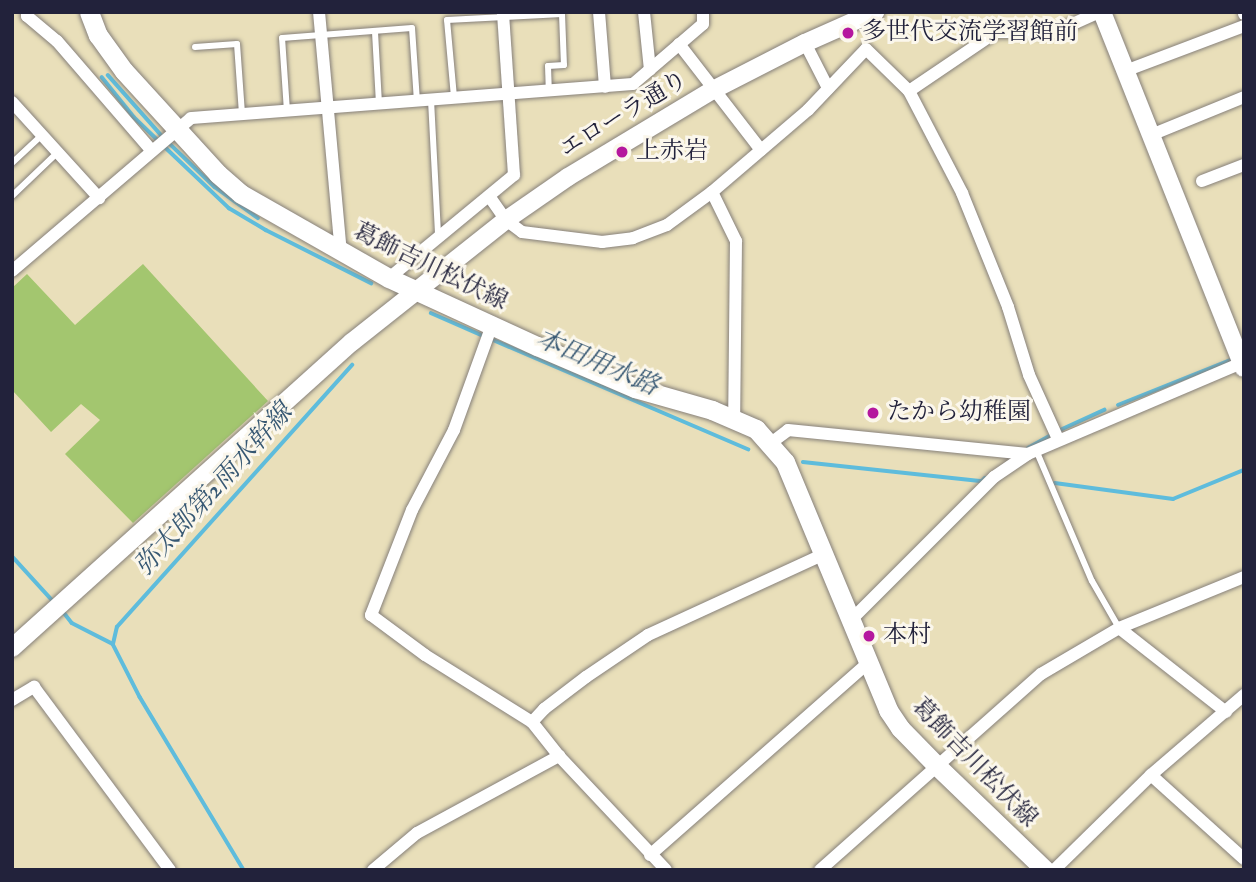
<!DOCTYPE html>
<html>
<head>
<meta charset="utf-8">
<style>
  body { margin:0 }
  #map { position:relative; width:1256px; height:882px; overflow:hidden; background:#e9dfba; font-family:"IM FELL English","Noto Serif JP",serif }
  div>[style] { position:absolute }
  .green>* { inset:0; background:#a3c66f }
  .stream>* { height:3.5px; margin:-1.75px; padding:0 1.75px; transform-origin:1.75px; border-radius:1.75px; background:#5ebcdc }
  .roads { filter:drop-shadow(0 0 2px #86807a) drop-shadow(0 0 2px #86807a) }
  .lane>* { height:6px; margin:-3px; padding:0 3px; transform-origin:3px; border-radius:3px; background:#fff }
  .street>* { height:12px; margin:-6px; padding:0 6px; transform-origin:6px; border-radius:6px; background:#fff }
  .secondary>* { height:18px; margin:-9px; padding:0 9px; transform-origin:9px; border-radius:9px; background:#fff }
  .primary>* { height:19px; margin:-9.5px; padding:0 9.5px; transform-origin:9.5px; border-radius:9.5px; background:#fff }
  .dots>* { width:19px; height:19px; translate:-50% -50%; box-sizing:border-box; border:4px solid #fbf7ec; border-radius:50% }
  span { translate:-50% -50%; white-space:nowrap; text-align:center; line-height:1.15; -webkit-text-stroke:6px #fbf7ec; paint-order:stroke }
  .poi-label { font-size:24px; color:#22223b }
  .left { translate:0 -50%; text-align:left }
  .street-label { font-size:24px; color:#22223b }
  .water-label { font-size:26px; color:#375873; font-style:italic }
  .frame { position:absolute; inset:0; border:14px solid #22223b; pointer-events:none }
</style>
</head>
<body>
<div id="map">
  <div class="green">
    <div style="clip-path:polygon(143px 264px,268px 401px,133px 523px,65px 454px,100px 420px,81px 404px,51px 432px,12px 390px,12px 288px,27px 274px,75px 325px)"></div>
  </div>
  <div class="stream">
    <div style="left:108px;top:75px;width:83px;rotate:48.4deg"></div>
    <div style="left:102px;top:77px;width:51px;rotate:51.3deg"></div>
    <div style="left:134px;top:117px;width:33px;rotate:44deg"></div>
    <div style="left:168px;top:142px;width:65px;rotate:43.8deg"></div>
    <div style="left:215px;top:187px;width:53px;rotate:35.8deg"></div>
    <div style="left:164px;top:146px;width:90px;rotate:43.6deg"></div>
    <div style="left:229px;top:208px;width:43px;rotate:30.7deg"></div>
    <div style="left:266px;top:230px;width:118px;rotate:26.8deg"></div>
    <div style="left:431px;top:313px;width:58px;rotate:23.5deg"></div>
    <div style="left:491px;top:339px;width:280px;rotate:23.2deg"></div>
    <div style="left:1118px;top:405px;width:124px;rotate:-21.8deg"></div>
    <div style="left:1058px;top:431px;width:51px;rotate:-24.5deg"></div>
    <div style="left:1028px;top:448px;width:25px;rotate:-29deg"></div>
    <div style="left:803px;top:462px;width:180px;rotate:6.1deg"></div>
    <div style="left:982px;top:481px;width:4px;rotate:-45deg"></div>
    <div style="left:1055px;top:483px;width:119px;rotate:7.7deg"></div>
    <div style="left:1173px;top:499px;width:77px;rotate:-22.2deg"></div>
    <div style="left:12px;top:556px;width:62px;rotate:47.6deg"></div>
    <div style="left:62px;top:610px;width:16px;rotate:52deg"></div>
    <div style="left:72px;top:623px;width:46px;rotate:27.1deg"></div>
    <div style="left:113px;top:644px;width:59px;rotate:63deg"></div>
    <div style="left:140px;top:697px;width:202px;rotate:59deg"></div>
    <div style="left:113px;top:644px;width:17px;rotate:-77deg"></div>
    <div style="left:117px;top:627px;width:352px;rotate:-48.1deg"></div>
  </div>
  <div class="roads">
    <div class="lane">
      <div style="left:375px;top:32px;width:71px;rotate:86.8deg"></div>
      <div style="left:195px;top:47px;width:42px;rotate:-4.1deg"></div>
      <div style="left:237px;top:44px;width:70px;rotate:85.9deg"></div>
      <div style="left:454px;top:97px;width:77px;rotate:-95.2deg"></div>
      <div style="left:447px;top:20px;width:115px;rotate:-3deg"></div>
      <div style="left:562px;top:14px;width:51px;rotate:87.8deg"></div>
      <div style="left:564px;top:65px;width:16px;rotate:176deg"></div>
      <div style="left:548px;top:66px;width:24px;rotate:88deg"></div>
      <div style="left:431px;top:100px;width:135px;rotate:87deg"></div>
      <div style="left:287px;top:111px;width:73px;rotate:-93.9deg"></div>
      <div style="left:282px;top:38px;width:130px;rotate:-4.4deg"></div>
      <div style="left:412px;top:28px;width:73px;rotate:86.1deg"></div>
      <div style="left:12px;top:163px;width:41px;rotate:-43deg"></div>
      <div style="left:12px;top:196px;width:64px;rotate:-43.7deg"></div>
      <div style="left:1036px;top:450px;width:142px;rotate:66.9deg"></div>
      <div style="left:1092px;top:581px;width:54px;rotate:60.1deg"></div>
    </div>
    <div class="street">
      <div style="left:27px;top:12px;width:4px;rotate:90deg"></div>
      <div style="left:27px;top:16px;width:39px;rotate:40deg"></div>
      <div style="left:57px;top:41px;width:145px;rotate:49.2deg"></div>
      <div style="left:319px;top:12px;width:241px;rotate:84.8deg"></div>
      <div style="left:599px;top:12px;width:75px;rotate:85.4deg"></div>
      <div style="left:644px;top:12px;width:58px;rotate:84.1deg"></div>
      <div style="left:1244px;top:12px;width:2px;rotate:90deg"></div>
      <div style="left:805px;top:43px;width:51px;rotate:62.9deg"></div>
      <div style="left:679px;top:44px;width:134px;rotate:52.3deg"></div>
      <div style="left:1125px;top:71px;width:127px;rotate:-20.7deg"></div>
      <div style="left:909px;top:91px;width:105px;rotate:-34.1deg"></div>
      <div style="left:996px;top:32px;width:59px"></div>
      <div style="left:1055px;top:32px;width:48px;rotate:-24.4deg"></div>
      <div style="left:12px;top:102px;width:130px;rotate:47.8deg"></div>
      <div style="left:1151px;top:135px;width:100px;rotate:-22.2deg"></div>
      <div style="left:1202px;top:181px;width:45px;rotate:-20.9deg"></div>
      <div style="left:712px;top:192px;width:55px;rotate:63.9deg"></div>
      <div style="left:736px;top:241px;width:177px;rotate:90.6deg"></div>
      <div style="left:489px;top:196px;width:29px;rotate:55deg"></div>
      <div style="left:506px;top:220px;width:20px;rotate:37deg"></div>
      <div style="left:522px;top:232px;width:81px;rotate:7.1deg"></div>
      <div style="left:602px;top:242px;width:31px;rotate:-7deg"></div>
      <div style="left:633px;top:238px;width:36px;rotate:-21deg"></div>
      <div style="left:667px;top:225px;width:56px;rotate:-36.3deg"></div>
      <div style="left:712px;top:192px;width:126px;rotate:-40.5deg"></div>
      <div style="left:808px;top:110px;width:84px;rotate:-46.4deg"></div>
      <div style="left:866px;top:49px;width:60px;rotate:44.3deg"></div>
      <div style="left:909px;top:91px;width:115px;rotate:62.5deg"></div>
      <div style="left:962px;top:193px;width:123px;rotate:68deg"></div>
      <div style="left:1008px;top:307px;width:71px;rotate:72.8deg"></div>
      <div style="left:1029px;top:375px;width:70px;rotate:65.6deg"></div>
      <div style="left:12px;top:271px;width:235px;rotate:-40.5deg"></div>
      <div style="left:191px;top:118px;width:443px;rotate:-4.4deg"></div>
      <div style="left:633px;top:84px;width:92px;rotate:-40.6deg"></div>
      <div style="left:703px;top:24px;width:12px;rotate:-90deg"></div>
      <div style="left:389px;top:278px;width:162px;rotate:-39.5deg"></div>
      <div style="left:514px;top:175px;width:163px;rotate:-93.9deg"></div>
      <div style="left:492px;top:325px;width:112px;rotate:109.9deg"></div>
      <div style="left:454px;top:430px;width:90px;rotate:117.7deg"></div>
      <div style="left:412px;top:510px;width:113px;rotate:111.3deg"></div>
      <div style="left:371px;top:615px;width:67px;rotate:36.5deg"></div>
      <div style="left:425px;top:655px;width:126px;rotate:32.1deg"></div>
      <div style="left:532px;top:722px;width:43px;rotate:51.5deg"></div>
      <div style="left:559px;top:756px;width:156px;rotate:46.8deg"></div>
      <div style="left:771px;top:443px;width:21px;rotate:-37deg"></div>
      <div style="left:788px;top:430px;width:241px;rotate:5.7deg"></div>
      <div style="left:850px;top:621px;width:204px;rotate:-45deg"></div>
      <div style="left:994px;top:477px;width:41px;rotate:-34.1deg"></div>
      <div style="left:1028px;top:454px;width:235px;rotate:-23.1deg"></div>
      <div style="left:1119px;top:628px;width:136px;rotate:38.1deg"></div>
      <div style="left:12px;top:700px;width:26px;rotate:-31deg"></div>
      <div style="left:34px;top:687px;width:228px;rotate:53.4deg"></div>
      <div style="left:532px;top:722px;width:18px;rotate:-47deg"></div>
      <div style="left:544px;top:709px;width:53px;rotate:-37.3deg"></div>
      <div style="left:586px;top:677px;width:75px;rotate:-34.1deg"></div>
      <div style="left:648px;top:635px;width:194px;rotate:-24.7deg"></div>
      <div style="left:1151px;top:775px;width:125px;rotate:42.1deg"></div>
      <div style="left:650px;top:855px;width:289px;rotate:-41.4deg"></div>
      <div style="left:373px;top:870px;width:57px;rotate:-40.1deg"></div>
      <div style="left:417px;top:833px;width:162px;rotate:-28.5deg"></div>
      <div style="left:820px;top:870px;width:295px;rotate:-41.6deg"></div>
      <div style="left:1041px;top:674px;width:91px;rotate:-30.5deg"></div>
      <div style="left:1119px;top:628px;width:135px;rotate:-22.2deg"></div>
      <div style="left:1054px;top:870px;width:136px;rotate:-44.4deg"></div>
      <div style="left:1151px;top:775px;width:123px;rotate:-40.7deg"></div>
    </div>
    <div class="secondary">
      <div style="left:1102px;top:12px;width:383px;rotate:68.3deg"></div>
      <div style="left:12px;top:648px;width:457px;rotate:-42deg"></div>
      <div style="left:352px;top:342px;width:196px;rotate:-38.4deg"></div>
      <div style="left:506px;top:220px;width:75px;rotate:-34.7deg"></div>
      <div style="left:568px;top:177px;width:169px;rotate:-31deg"></div>
      <div style="left:713px;top:90px;width:103px;rotate:-27.1deg"></div>
      <div style="left:805px;top:43px;width:77px;rotate:-23.9deg"></div>
    </div>
    <div class="primary">
      <div style="left:89px;top:12px;width:25px;rotate:69deg"></div>
      <div style="left:98px;top:35px;width:44px;rotate:54.2deg"></div>
      <div style="left:124px;top:71px;width:139px;rotate:47.6deg"></div>
      <div style="left:218px;top:174px;width:30px;rotate:41deg"></div>
      <div style="left:241px;top:194px;width:170px;rotate:29.6deg"></div>
      <div style="left:389px;top:278px;width:163px;rotate:24.7deg"></div>
      <div style="left:537px;top:346px;width:107px;rotate:23.2deg"></div>
      <div style="left:635px;top:388px;width:80px;rotate:15.9deg"></div>
      <div style="left:712px;top:410px;width:48px;rotate:23.4deg"></div>
      <div style="left:756px;top:429px;width:44px;rotate:48.7deg"></div>
      <div style="left:785px;top:462px;width:269px;rotate:67.4deg"></div>
      <div style="left:888px;top:710px;width:22px;rotate:56deg"></div>
      <div style="left:900px;top:728px;width:53px;rotate:45.8deg"></div>
      <div style="left:937px;top:766px;width:150px;rotate:43.9deg"></div>
    </div>
  </div>
  <div class="dots">
    <div style="left:848px;top:33px;background:#b5179e"></div>
    <div style="left:622px;top:152px;background:#b5179e"></div>
    <div style="left:873px;top:413px;background:#b5179e"></div>
    <div style="left:869px;top:636px;background:#b5179e"></div>
  </div>
  <div class="poi-label">
    <span class="left" style="left:862px;top:33px">多世代交流学習館前</span>
    <span class="left" style="left:636px;top:152px">上赤岩</span>
    <span class="left" style="left:887px;top:413px">たから幼稚園</span>
    <span class="left" style="left:883px;top:636px">本村</span>
  </div>
  <div class="street-label">
    <span style="left:624px;top:115px;rotate:-31deg">エローラ通り</span>
    <span style="left:430px;top:267px;rotate:26deg">葛飾吉川松伏線</span>
    <span style="left:974px;top:763px;rotate:46deg">葛飾吉川松伏線</span>
  </div>
  <div class="water-label">
    <span style="left:597px;top:363px;rotate:23deg">本田用水路</span>
    <span style="left:214px;top:490px;rotate:-48deg">弥太郎第2雨水幹線</span>
  </div>
  <div class="frame"></div>
</div>
</body>
</html>
